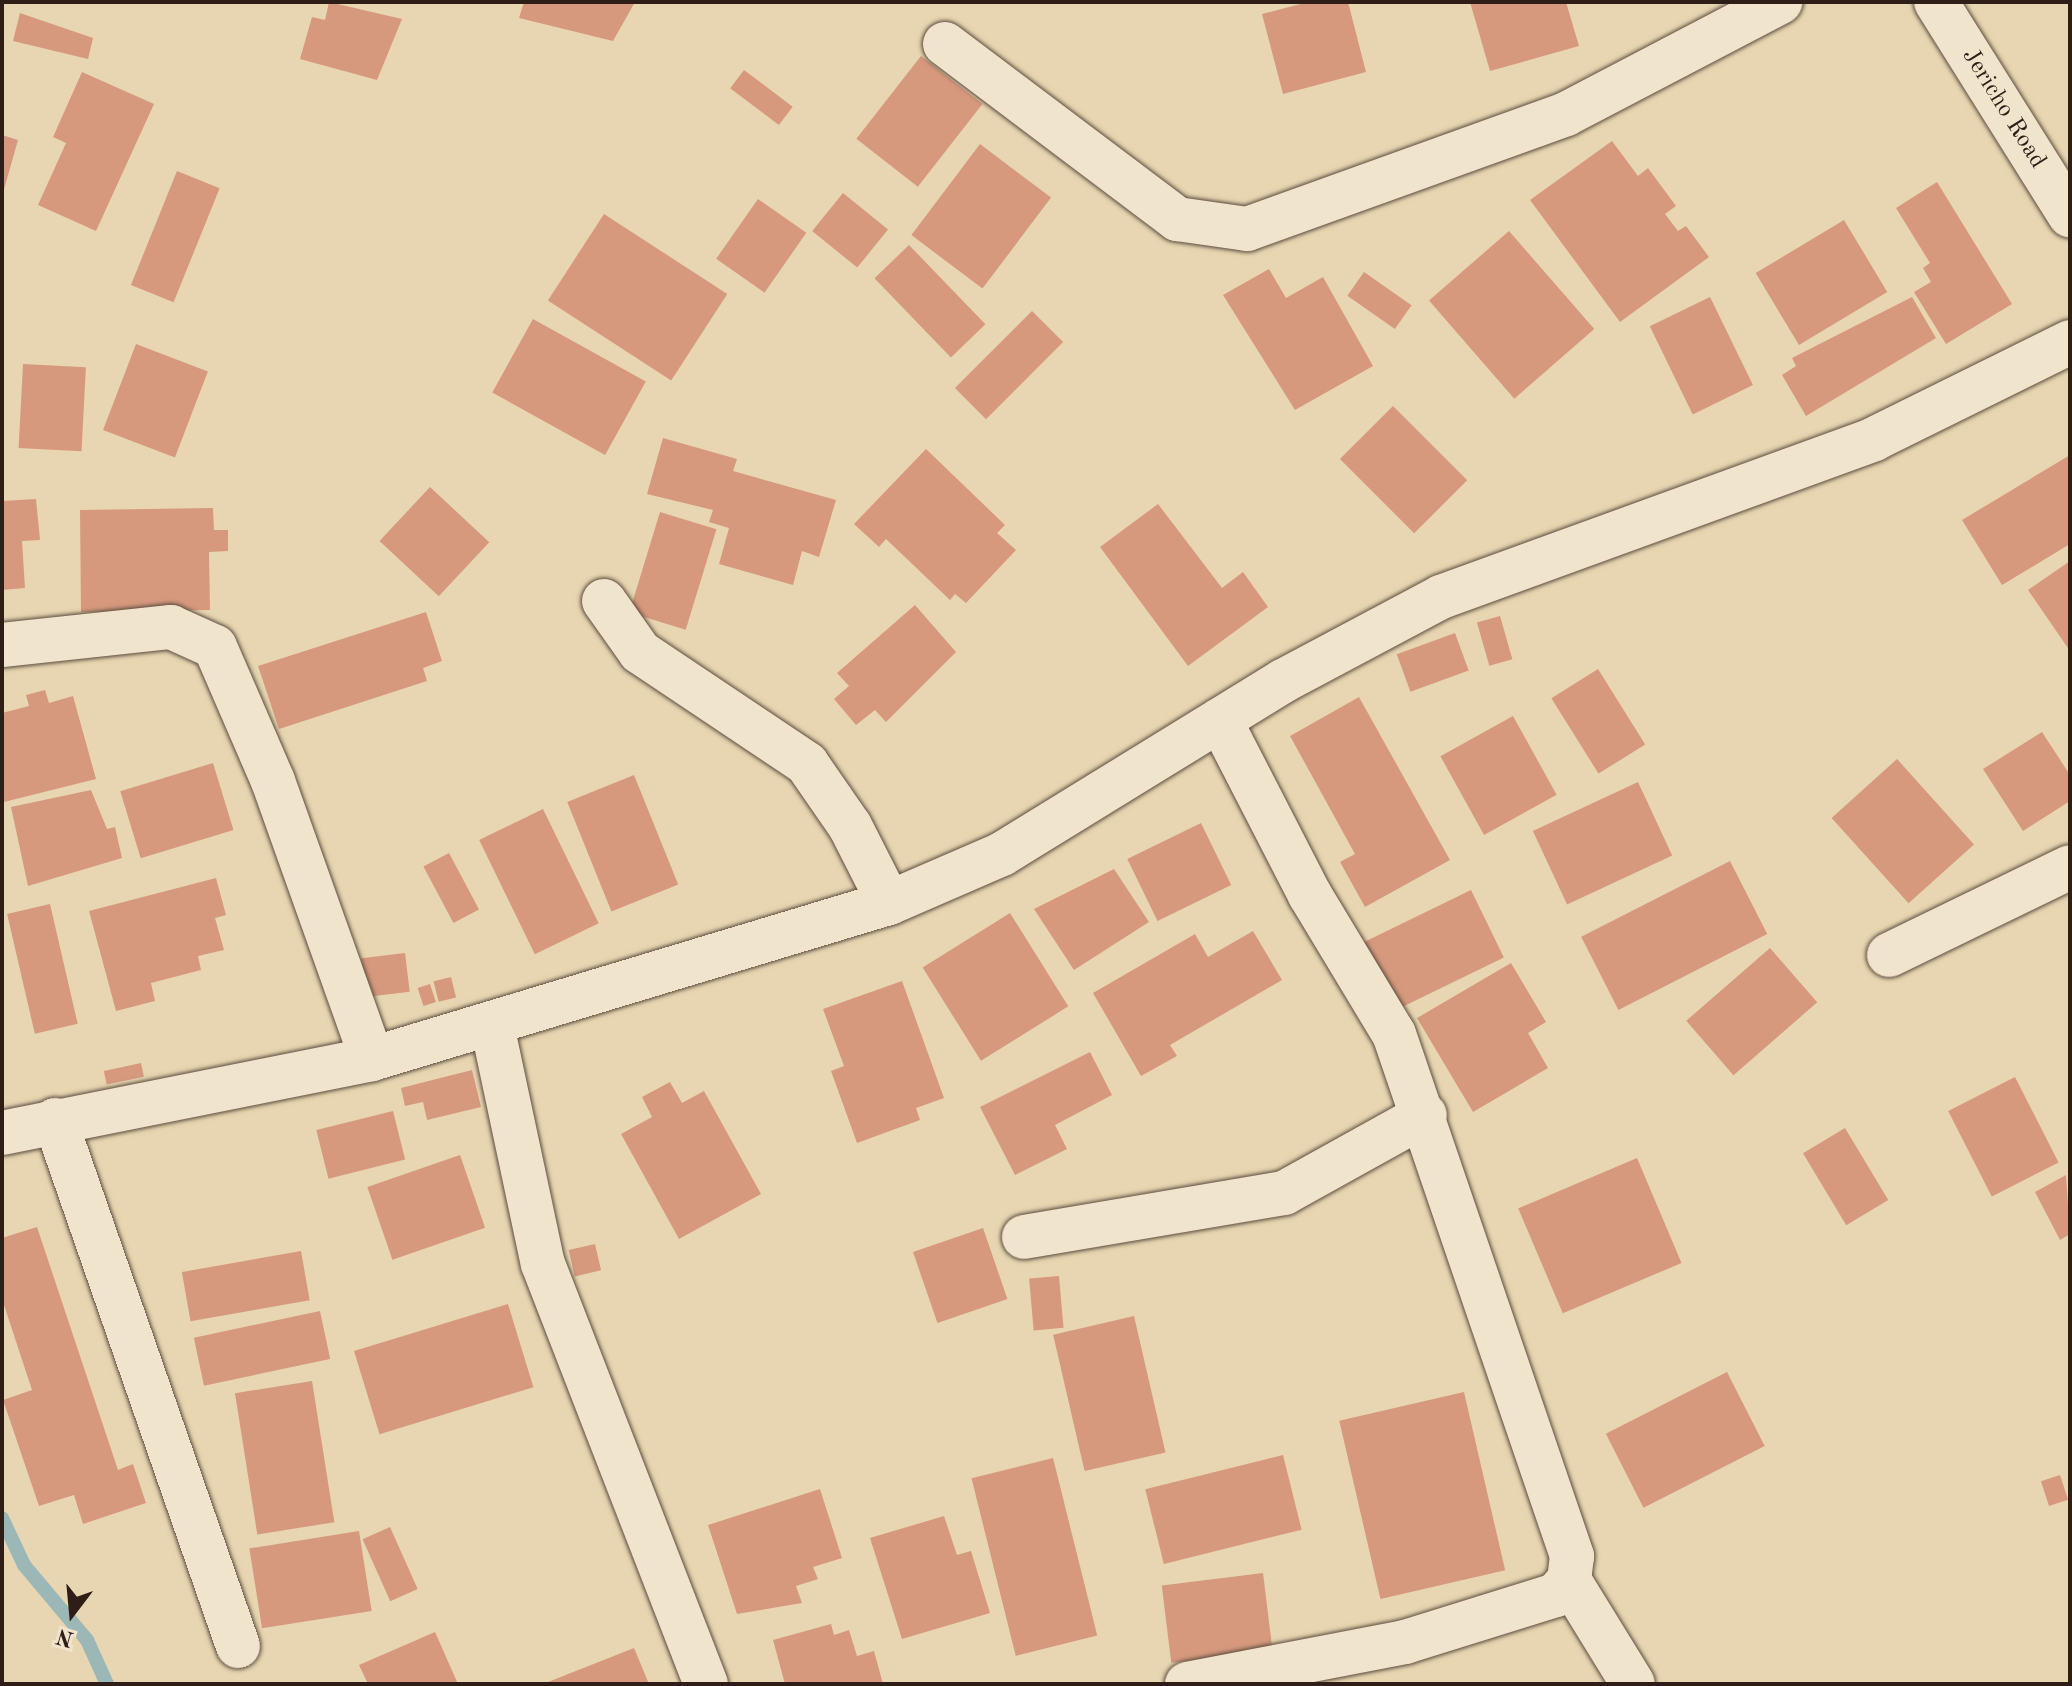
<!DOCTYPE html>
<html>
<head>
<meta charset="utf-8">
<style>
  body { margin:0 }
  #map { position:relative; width:2072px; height:1686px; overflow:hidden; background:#e8d6b2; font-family:"Old Standard TT",serif }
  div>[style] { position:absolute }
  .stream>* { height:14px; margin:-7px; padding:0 7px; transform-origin:7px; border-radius:7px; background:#9bb7b6 }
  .building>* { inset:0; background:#d6997e; transform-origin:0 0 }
  .roads { filter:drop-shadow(0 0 2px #5c4c3e) drop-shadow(0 0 2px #5c4c3e) }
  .minor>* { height:44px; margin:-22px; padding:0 22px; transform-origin:22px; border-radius:22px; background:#f0e4cd }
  span { translate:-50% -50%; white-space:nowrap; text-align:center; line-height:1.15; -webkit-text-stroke:8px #f0e4cd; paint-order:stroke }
  .street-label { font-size:24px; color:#2e1e17 }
  .frame { position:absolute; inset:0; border:4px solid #2e1e17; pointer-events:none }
  .north { position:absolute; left:32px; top:1574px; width:80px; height:80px; -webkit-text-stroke:6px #f0e4cd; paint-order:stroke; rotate:196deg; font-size:22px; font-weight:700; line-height:32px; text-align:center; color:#2e1e17 }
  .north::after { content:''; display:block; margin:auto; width:28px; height:36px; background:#2e1e17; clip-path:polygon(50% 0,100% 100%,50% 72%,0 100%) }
</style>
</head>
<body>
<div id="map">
  <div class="stream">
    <div style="left:2px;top:1518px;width:52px;rotate:64.9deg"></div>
    <div style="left:24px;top:1565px;width:98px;rotate:50deg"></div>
    <div style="left:87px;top:1640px;width:48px;rotate:65.6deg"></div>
  </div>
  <div class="building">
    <div style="clip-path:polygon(329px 2px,402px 19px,377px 80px,300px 59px,312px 17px,325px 20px)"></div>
    <div style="clip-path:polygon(524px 2px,635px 2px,613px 41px,519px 18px)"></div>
    <div style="clip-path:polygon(1308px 2px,1348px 2px,1366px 72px,1283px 94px,1262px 14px)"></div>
    <div style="clip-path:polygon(1470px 2px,1566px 2px,1579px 46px,1490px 71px)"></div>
    <div style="clip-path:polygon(20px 13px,93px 38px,88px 59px,13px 41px)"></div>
    <div style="left:921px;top:56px;width:78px;height:105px;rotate:38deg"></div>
    <div style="left:744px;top:70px;width:61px;height:23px;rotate:37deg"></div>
    <div style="clip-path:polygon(82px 72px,154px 104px,96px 231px,38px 205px,66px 143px,53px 137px)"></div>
    <div style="clip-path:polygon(2px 135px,18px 140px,3px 193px,2px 193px)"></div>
    <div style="clip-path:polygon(1612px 141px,1638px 176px,1648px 168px,1676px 206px,1665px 214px,1678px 231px,1686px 226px,1709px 257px,1620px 322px,1530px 200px)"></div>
    <div style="left:980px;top:144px;width:89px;height:114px;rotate:37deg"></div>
    <div style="left:177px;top:171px;width:46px;height:123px;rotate:22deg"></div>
    <div style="clip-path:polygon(1937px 182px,2012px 304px,1946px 344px,1914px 292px,1931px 282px,1923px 268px,1930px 263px,1896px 208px)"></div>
    <div style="left:843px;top:193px;width:58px;height:49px;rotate:39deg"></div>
    <div style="left:758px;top:199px;width:59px;height:73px;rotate:35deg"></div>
    <div style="left:604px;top:214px;width:147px;height:103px;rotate:33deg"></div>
    <div style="left:1844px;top:220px;width:84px;height:103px;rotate:59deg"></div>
    <div style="left:1509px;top:231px;width:130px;height:106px;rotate:49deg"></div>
    <div style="left:909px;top:245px;width:110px;height:48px;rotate:46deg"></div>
    <div style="clip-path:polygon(1269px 269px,1286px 298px,1323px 277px,1373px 366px,1295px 410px,1223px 295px)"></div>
    <div style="left:1364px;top:272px;width:58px;height:29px;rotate:35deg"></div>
    <div style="left:1710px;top:297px;width:98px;height:67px;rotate:64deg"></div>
    <div style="clip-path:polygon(1912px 297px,1936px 338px,1806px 416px,1782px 375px,1796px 366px,1792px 358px)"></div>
    <div style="left:1032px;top:311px;width:44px;height:109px;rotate:45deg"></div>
    <div style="left:533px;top:319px;width:129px;height:84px;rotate:29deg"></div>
    <div style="left:136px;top:344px;width:77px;height:92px;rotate:21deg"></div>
    <div style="left:23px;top:364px;width:63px;height:84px;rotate:3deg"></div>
    <div style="left:1393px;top:406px;width:105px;height:75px;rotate:45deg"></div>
    <div style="clip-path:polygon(663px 438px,737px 459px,733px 471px,836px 500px,819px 557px,802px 551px,793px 585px,719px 564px,729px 528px,709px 522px,713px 510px,647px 494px)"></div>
    <div style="clip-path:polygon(926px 449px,1005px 525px,997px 533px,1016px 550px,966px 603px,955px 594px,950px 600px,886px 539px,879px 547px,854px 524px)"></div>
    <div style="clip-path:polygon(2070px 455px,2070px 544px,2002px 585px,1962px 520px)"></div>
    <div style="left:430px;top:487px;width:81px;height:74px;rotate:43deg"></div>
    <div style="clip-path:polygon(36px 499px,40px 540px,22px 541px,25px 588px,2px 590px,2px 501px)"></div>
    <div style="clip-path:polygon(1158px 504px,1222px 588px,1243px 572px,1268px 607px,1188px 666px,1100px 547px)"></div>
    <div style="clip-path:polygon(213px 508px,214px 530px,228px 530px,228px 551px,209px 552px,210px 610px,81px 612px,80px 510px)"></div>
    <div style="left:660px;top:512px;width:59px;height:105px;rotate:17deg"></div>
    <div style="clip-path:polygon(2070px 561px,2070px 651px,2028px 590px)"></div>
    <div style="clip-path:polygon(915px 605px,956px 652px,886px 722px,875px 710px,856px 725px,834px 699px,849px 686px,837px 673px)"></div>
    <div style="clip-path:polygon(426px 612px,442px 661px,423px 668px,427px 681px,279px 729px,258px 666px)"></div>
    <div style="left:1500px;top:616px;width:45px;height:24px;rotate:74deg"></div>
    <div style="left:1455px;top:633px;width:40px;height:62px;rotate:70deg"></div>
    <div style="left:1598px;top:669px;width:89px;height:55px;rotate:58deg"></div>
    <div style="clip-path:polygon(45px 690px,49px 703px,73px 696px,96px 779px,4px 802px,2px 713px,29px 706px,26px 695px)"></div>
    <div style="clip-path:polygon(1359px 697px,1450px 860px,1365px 907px,1340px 862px,1355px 854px,1290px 736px)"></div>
    <div style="left:1513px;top:716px;width:90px;height:83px;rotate:61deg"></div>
    <div style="clip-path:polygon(2042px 732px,2070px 775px,2070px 801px,2023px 831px,1983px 769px)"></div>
    <div style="left:1897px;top:759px;width:115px;height:88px;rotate:48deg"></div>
    <div style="left:213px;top:763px;width:70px;height:97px;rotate:73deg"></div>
    <div style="left:634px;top:775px;width:118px;height:72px;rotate:68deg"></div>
    <div style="left:1638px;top:782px;width:81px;height:116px;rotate:65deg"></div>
    <div style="clip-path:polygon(91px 790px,107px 829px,115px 827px,122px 858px,28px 886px,11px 807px)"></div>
    <div style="left:543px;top:809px;width:127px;height:71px;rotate:64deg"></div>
    <div style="left:1201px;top:823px;width:69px;height:82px;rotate:64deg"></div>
    <div style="left:449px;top:853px;width:64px;height:29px;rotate:62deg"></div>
    <div style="left:1730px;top:861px;width:82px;height:167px;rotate:63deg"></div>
    <div style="clip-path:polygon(1114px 869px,1149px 922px,1074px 970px,1034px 909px)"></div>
    <div style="clip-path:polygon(216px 878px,226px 915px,215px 918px,224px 950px,198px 956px,201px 970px,151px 983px,155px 1001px,116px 1011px,89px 911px)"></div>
    <div style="left:1471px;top:890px;width:75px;height:120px;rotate:64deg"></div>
    <div style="left:50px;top:904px;width:123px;height:44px;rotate:77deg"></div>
    <div style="left:1010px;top:913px;width:110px;height:103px;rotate:58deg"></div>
    <div style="clip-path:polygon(1253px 931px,1282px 980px,1170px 1045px,1177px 1056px,1141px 1076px,1093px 993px,1195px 934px,1208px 957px)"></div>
    <div style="left:1770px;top:948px;width:72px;height:111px;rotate:49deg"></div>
    <div style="left:405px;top:953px;width:39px;height:44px;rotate:83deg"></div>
    <div style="clip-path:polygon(1511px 963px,1546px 1022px,1528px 1033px,1548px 1068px,1473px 1112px,1417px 1018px)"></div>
    <div style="left:451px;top:977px;width:21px;height:18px;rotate:76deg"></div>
    <div style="clip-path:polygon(902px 981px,944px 1098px,916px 1108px,920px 1120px,857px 1143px,831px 1071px,844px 1066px,823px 1009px)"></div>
    <div style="left:430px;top:984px;width:19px;height:13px;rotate:72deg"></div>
    <div style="clip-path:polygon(1090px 1052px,1112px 1095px,1055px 1125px,1067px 1149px,1015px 1175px,980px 1107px)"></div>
    <div style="left:141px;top:1063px;width:14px;height:38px;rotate:78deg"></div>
    <div style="clip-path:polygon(472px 1070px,481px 1107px,427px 1120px,423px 1102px,405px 1106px,401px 1088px)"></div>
    <div style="left:2015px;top:1077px;width:96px;height:75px;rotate:63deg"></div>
    <div style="clip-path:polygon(670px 1082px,682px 1103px,704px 1091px,761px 1194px,679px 1239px,621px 1134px,652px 1117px,642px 1097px)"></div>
    <div style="left:393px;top:1111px;width:50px;height:79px;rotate:76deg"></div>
    <div style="left:1845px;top:1128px;width:84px;height:49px;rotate:59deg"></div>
    <div style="left:460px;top:1155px;width:77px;height:98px;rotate:71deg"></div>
    <div style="left:1637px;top:1158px;width:114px;height:129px;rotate:67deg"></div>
    <div style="clip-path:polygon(2066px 1175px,2070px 1234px,2060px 1240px,2035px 1192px)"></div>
    <div style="clip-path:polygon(37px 1227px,118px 1470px,133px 1464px,146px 1503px,83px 1524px,74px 1495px,39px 1506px,3px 1400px,32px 1390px,2px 1299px,2px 1238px)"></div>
    <div style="left:983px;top:1228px;width:75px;height:74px;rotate:71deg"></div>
    <div style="left:595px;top:1244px;width:27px;height:27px;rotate:77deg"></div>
    <div style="left:301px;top:1251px;width:50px;height:121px;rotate:80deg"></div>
    <div style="left:1059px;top:1276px;width:52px;height:30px;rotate:85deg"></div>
    <div style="left:508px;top:1304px;width:87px;height:161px;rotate:73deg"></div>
    <div style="left:320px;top:1311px;width:49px;height:129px;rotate:78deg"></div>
    <div style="left:1134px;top:1316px;width:140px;height:83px;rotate:77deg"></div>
    <div style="left:1727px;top:1372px;width:83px;height:136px;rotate:63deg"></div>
    <div style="left:312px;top:1381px;width:143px;height:78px;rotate:81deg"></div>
    <div style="left:1464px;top:1392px;width:183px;height:128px;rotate:77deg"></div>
    <div style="left:1283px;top:1455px;width:77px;height:142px;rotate:76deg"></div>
    <div style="left:1053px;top:1458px;width:183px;height:84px;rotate:76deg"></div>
    <div style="left:2060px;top:1475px;width:26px;height:20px;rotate:72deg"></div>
    <div style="clip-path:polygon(820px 1489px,842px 1558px,813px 1567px,818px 1579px,796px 1586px,802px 1603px,737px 1614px,708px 1525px)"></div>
    <div style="clip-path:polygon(944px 1516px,957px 1555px,971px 1551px,990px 1613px,902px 1639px,870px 1538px)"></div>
    <div style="left:390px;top:1527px;width:68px;height:30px;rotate:66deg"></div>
    <div style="left:359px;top:1531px;width:81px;height:111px;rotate:81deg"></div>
    <div style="left:1263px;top:1573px;width:78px;height:102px;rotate:83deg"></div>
    <div style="clip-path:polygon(831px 1624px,834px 1635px,849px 1630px,857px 1656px,874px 1651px,883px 1684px,785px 1684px,773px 1640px)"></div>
    <div style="clip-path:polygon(435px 1632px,458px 1684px,368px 1684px,359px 1665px)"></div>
    <div style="clip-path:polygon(634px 1648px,649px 1684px,543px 1684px)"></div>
  </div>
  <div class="roads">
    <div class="minor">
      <div style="left:1936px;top:2px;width:252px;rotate:57.9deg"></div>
      <div style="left:945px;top:44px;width:291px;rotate:37deg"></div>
      <div style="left:1177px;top:219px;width:71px;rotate:8.1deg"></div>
      <div style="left:1247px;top:229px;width:339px;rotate:-19.8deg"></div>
      <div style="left:1566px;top:114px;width:242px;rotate:-27.6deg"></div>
      <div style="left:604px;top:601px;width:62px;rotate:54.8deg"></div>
      <div style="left:640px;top:652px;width:201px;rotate:33.8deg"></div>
      <div style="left:807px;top:764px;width:75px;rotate:55.3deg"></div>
      <div style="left:850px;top:826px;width:86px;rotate:63.1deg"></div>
      <div style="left:2px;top:645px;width:170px;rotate:-6.1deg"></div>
      <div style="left:171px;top:627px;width:48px;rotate:24.4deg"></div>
      <div style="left:215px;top:647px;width:146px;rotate:66.6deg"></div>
      <div style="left:273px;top:781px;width:295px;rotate:70.4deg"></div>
      <div style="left:1220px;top:720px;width:197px;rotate:62.8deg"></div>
      <div style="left:1310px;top:895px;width:162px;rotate:58.9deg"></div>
      <div style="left:1394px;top:1034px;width:552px;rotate:71.17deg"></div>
      <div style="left:1572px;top:1556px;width:24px;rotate:97deg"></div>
      <div style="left:1569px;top:1580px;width:122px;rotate:58.4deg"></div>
      <div style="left:1889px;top:955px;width:201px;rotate:-25.9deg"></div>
      <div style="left:492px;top:1025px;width:244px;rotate:78deg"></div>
      <div style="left:543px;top:1264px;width:451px;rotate:68.8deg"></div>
      <div style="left:55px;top:1120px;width:557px;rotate:70.82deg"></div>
      <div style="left:2px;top:1133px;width:377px;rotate:-11.3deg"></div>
      <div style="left:372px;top:1059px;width:540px;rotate:-16.79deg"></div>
      <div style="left:889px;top:903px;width:123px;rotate:-23.4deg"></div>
      <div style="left:1002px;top:854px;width:330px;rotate:-31.6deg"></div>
      <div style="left:1283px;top:681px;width:179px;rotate:-28deg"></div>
      <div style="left:1441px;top:597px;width:461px;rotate:-20deg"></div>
      <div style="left:1874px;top:439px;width:219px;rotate:-26.3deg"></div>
      <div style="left:1024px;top:1237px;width:264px;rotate:-9.6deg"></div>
      <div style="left:1284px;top:1193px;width:161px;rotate:-29deg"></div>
      <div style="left:1187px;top:1684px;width:222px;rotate:-10.9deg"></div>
      <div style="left:1405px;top:1642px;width:158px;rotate:-17.3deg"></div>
      <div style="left:1556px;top:1595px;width:20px;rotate:-49deg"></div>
    </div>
  </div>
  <div class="street-label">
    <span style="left:2003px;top:109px;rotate:58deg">Jericho Road</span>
  </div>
  <div class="frame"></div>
  <div class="north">N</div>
</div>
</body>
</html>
